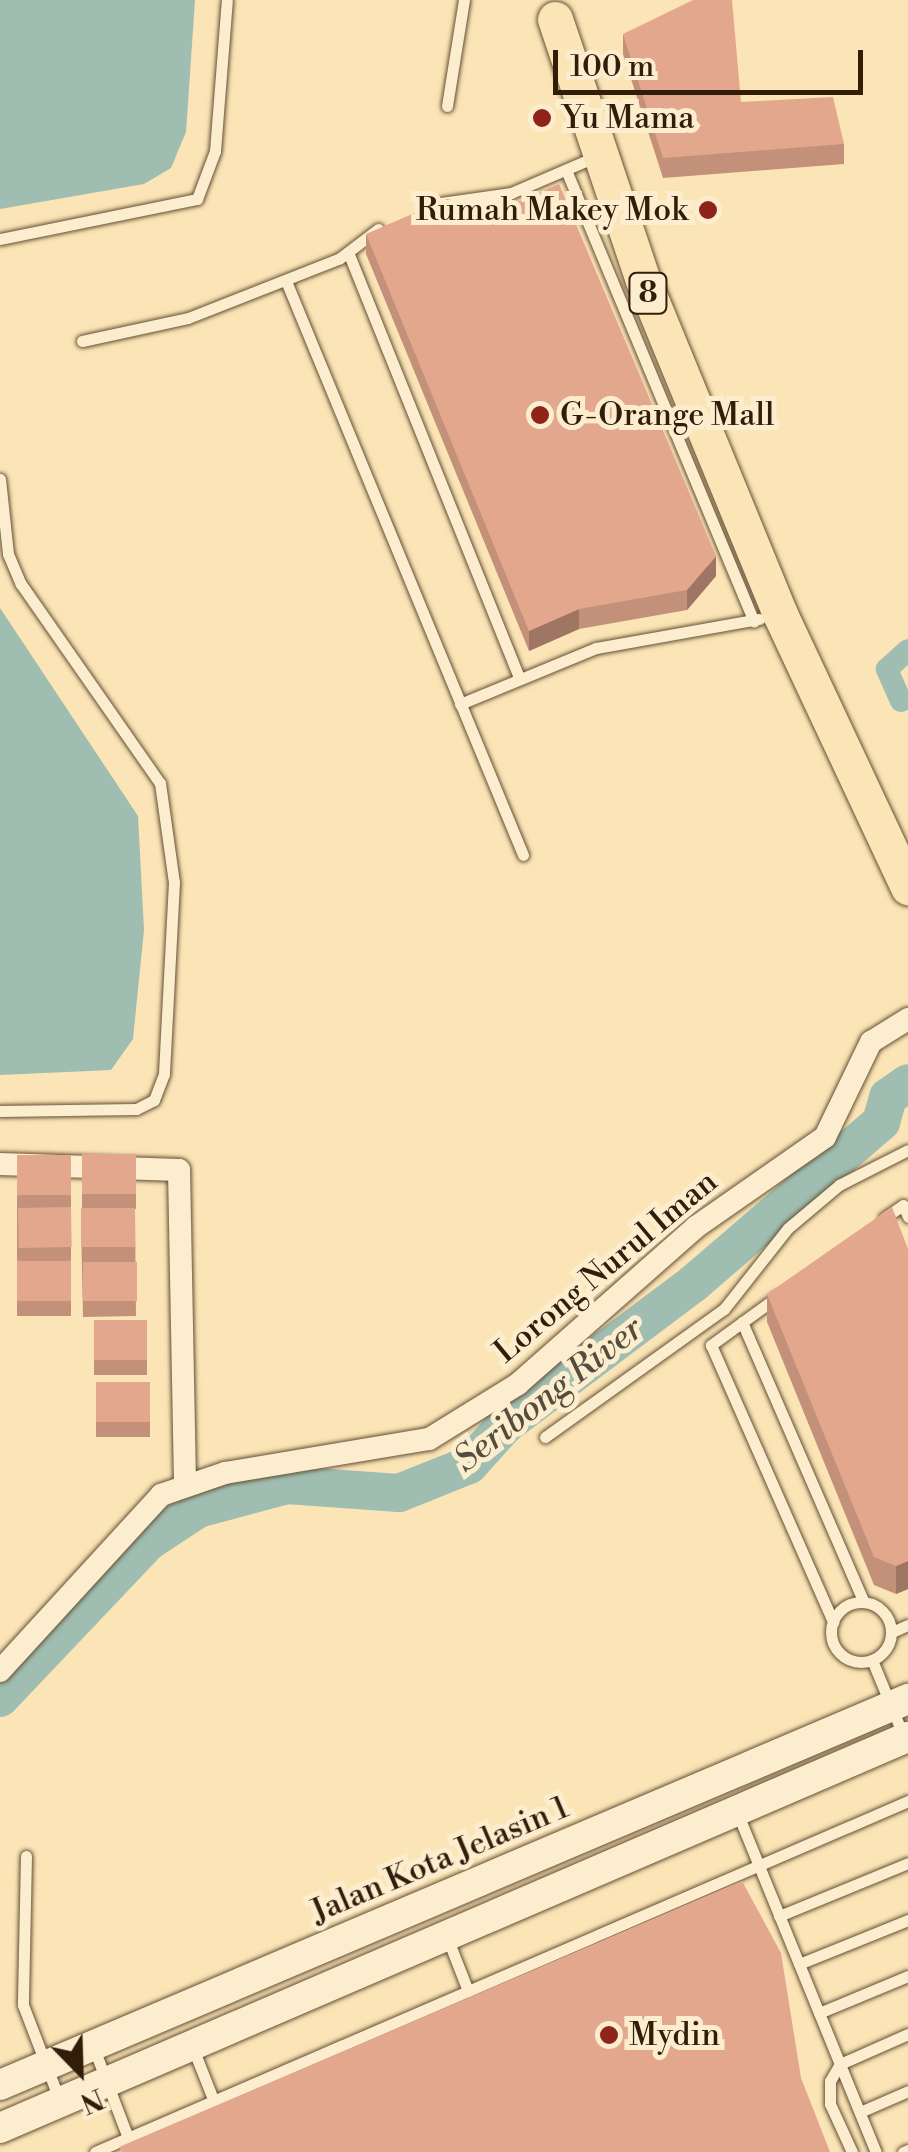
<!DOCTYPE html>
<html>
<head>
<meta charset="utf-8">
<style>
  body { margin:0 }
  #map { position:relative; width:908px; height:2152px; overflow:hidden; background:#fbe4b5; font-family:"Libre Bodoni",serif }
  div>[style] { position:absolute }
  .water>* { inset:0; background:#9fbeb1 }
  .canal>* { height:22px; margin:-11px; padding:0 11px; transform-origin:11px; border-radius:11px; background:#9fbeb1 }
  .river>* { height:38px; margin:-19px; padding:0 19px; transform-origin:19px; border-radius:19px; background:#9fbeb1 }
  .roads { filter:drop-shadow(0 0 2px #644f36) drop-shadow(0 0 2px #644f36) }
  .lane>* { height:11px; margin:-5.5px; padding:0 5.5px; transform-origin:5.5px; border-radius:5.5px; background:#fcedcf }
  .lane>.ring { margin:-5.5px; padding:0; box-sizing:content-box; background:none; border:11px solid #fcedcf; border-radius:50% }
  .street>* { height:22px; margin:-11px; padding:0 11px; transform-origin:11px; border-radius:11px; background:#fcedcf }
  .secondary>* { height:30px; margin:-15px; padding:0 15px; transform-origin:15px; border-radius:15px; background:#fcedcf }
  .primary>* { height:35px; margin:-17.5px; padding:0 17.5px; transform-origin:17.5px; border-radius:17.5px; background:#fbe4b5 }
  .wall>* { inset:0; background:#c3907a; transform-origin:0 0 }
  .shaded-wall>* { inset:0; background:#9f7563 }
  .building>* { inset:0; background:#e3a78e; transform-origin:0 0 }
  .dots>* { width:28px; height:28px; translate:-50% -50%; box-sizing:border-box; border:5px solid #fcedcf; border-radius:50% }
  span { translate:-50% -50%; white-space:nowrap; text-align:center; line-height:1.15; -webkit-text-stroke:10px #fcedcf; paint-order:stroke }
  .shield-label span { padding:2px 8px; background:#fcedcf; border:2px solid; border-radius:8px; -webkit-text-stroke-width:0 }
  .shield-label { font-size:30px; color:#321d0b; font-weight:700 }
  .poi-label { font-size:32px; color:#321d0b }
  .left { translate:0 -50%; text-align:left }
  .right { translate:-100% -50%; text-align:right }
  .street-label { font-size:32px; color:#321d0b }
  .water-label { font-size:35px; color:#534d3d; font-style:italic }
  .north { position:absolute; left:30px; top:2022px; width:100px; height:100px; -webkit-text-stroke:8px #fcedcf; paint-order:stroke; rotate:157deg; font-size:28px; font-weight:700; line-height:40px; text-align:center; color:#321d0b }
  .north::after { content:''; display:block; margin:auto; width:35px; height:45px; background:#321d0b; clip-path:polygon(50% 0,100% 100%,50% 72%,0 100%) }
  .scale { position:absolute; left:553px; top:50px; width:310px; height:45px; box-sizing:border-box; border:5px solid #321d0b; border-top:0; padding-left:12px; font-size:30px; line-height:35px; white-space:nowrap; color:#321d0b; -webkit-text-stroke:8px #fcedcf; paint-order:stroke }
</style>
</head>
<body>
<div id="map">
  <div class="water">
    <div style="clip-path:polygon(0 0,195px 0,186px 132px,171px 168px,144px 184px,0 209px)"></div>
    <div style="clip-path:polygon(0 608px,138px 816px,144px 930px,133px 1039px,111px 1070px,0 1075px)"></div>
  </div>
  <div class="canal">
    <div style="left:901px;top:701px;width:35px;rotate:-114deg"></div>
    <div style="left:887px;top:669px;width:28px;rotate:-42deg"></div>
  </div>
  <div class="river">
    <div style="left:0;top:1698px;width:215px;rotate:-46.5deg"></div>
    <div style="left:148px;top:1542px;width:60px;rotate:-33.4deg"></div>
    <div style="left:198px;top:1509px;width:92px;rotate:-15.1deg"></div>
    <div style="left:287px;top:1485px;width:112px;rotate:4.1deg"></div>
    <div style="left:399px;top:1493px;width:75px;rotate:-21.8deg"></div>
    <div style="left:469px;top:1465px;width:54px;rotate:-48deg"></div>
    <div style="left:505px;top:1425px;width:236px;rotate:-36.9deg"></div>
    <div style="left:694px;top:1283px;width:247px;rotate:-40.7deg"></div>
    <div style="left:881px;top:1122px;width:26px;rotate:-74deg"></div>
    <div style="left:888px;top:1097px;width:24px;rotate:-35deg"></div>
  </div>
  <div class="roads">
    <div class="lane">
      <div style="left:447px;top:106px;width:107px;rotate:-80.9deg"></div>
      <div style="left:566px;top:170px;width:489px;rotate:67.4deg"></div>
      <div style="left:441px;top:203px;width:71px;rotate:-8.1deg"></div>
      <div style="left:511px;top:193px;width:91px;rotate:-23.2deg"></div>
      <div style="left:0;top:239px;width:201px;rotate:-11.5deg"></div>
      <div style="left:197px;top:199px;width:51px;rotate:-69.4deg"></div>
      <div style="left:215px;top:151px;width:151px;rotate:-85.5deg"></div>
      <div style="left:348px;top:252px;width:459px;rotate:68.1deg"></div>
      <div style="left:286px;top:281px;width:621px;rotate:67.56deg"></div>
      <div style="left:82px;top:341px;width:108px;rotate:-12.2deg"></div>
      <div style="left:188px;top:318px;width:163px;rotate:-21.5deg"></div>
      <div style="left:340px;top:258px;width:48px;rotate:-37.3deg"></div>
      <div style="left:0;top:479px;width:75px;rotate:83.9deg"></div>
      <div style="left:8px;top:554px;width:33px;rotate:67deg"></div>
      <div style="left:21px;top:584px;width:243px;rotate:55.1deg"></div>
      <div style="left:160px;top:783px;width:100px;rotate:82deg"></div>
      <div style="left:174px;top:882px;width:192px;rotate:93deg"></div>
      <div style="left:164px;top:1074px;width:28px;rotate:111deg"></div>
      <div style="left:154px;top:1100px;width:20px;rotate:153deg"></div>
      <div style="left:136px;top:1109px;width:136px;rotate:179.2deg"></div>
      <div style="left:460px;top:704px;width:147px;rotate:-22.4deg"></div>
      <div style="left:596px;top:648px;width:166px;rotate:-10.1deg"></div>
      <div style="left:884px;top:1218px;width:23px;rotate:-34deg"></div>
      <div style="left:903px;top:1205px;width:13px;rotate:67deg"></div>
      <div style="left:777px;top:1297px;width:82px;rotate:144deg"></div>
      <div style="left:711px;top:1345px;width:303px;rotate:66.2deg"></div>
      <div style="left:742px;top:1322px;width:305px;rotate:66.5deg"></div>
      <div style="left:545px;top:1437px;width:220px;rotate:-35.6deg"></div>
      <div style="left:724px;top:1309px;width:103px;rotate:-51.7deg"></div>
      <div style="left:788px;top:1228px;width:67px;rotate:-40.1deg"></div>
      <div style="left:839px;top:1185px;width:77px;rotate:-26.9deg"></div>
      <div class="ring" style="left:831px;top:1602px;width:49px;height:49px"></div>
      <div style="left:892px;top:1632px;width:17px;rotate:-24deg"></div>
      <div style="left:872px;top:1660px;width:81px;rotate:67.5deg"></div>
      <div style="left:737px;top:1812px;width:367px;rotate:67.8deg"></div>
      <div style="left:26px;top:1856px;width:149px;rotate:91.2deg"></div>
      <div style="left:23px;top:2005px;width:101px;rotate:69deg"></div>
      <div style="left:779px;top:1916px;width:139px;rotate:-22.3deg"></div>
      <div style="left:447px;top:1937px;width:58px;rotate:68.7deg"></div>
      <div style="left:799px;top:1964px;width:118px;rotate:-22deg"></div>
      <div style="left:819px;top:2013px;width:96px;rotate:-22.6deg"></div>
      <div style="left:93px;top:2046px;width:95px;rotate:69.1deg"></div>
      <div style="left:192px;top:2046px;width:57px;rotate:68.4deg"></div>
      <div style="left:860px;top:2112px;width:52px;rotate:-23.6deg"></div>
      <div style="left:95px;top:2152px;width:886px;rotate:-23.35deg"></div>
      <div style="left:852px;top:2152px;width:53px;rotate:-114.6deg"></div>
      <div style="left:830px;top:2104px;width:23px;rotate:-90deg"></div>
      <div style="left:830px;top:2081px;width:20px;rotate:-60deg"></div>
      <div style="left:840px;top:2064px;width:74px;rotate:-23.8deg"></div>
      <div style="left:903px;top:2152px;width:5px;rotate:-22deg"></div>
    </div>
    <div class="street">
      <div style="left:0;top:1164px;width:179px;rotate:1.9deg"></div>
      <div style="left:179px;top:1170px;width:313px;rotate:88.9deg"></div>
      <div style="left:0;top:1671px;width:239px;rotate:-47.5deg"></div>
      <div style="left:161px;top:1495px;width:68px;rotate:-19deg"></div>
      <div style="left:225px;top:1473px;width:207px;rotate:-9.5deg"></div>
      <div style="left:429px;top:1439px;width:105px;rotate:-31.7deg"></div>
      <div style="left:518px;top:1384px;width:237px;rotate:-41.4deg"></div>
      <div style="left:696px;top:1227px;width:157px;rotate:-34.9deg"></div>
      <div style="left:825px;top:1137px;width:106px;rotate:-64.2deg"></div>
      <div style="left:871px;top:1042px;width:44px;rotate:-31.9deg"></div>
    </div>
    <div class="secondary">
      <div style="left:0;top:2085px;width:987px;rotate:-23.03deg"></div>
      <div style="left:0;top:2128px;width:989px;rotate:-23.3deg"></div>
    </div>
    <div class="primary">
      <div style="left:555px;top:19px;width:275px;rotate:71.4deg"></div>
      <div style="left:643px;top:280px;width:361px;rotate:67.7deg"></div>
      <div style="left:780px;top:614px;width:302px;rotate:64.9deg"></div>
    </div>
  </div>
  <div class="wall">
    <div style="clip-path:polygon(623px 34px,741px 102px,844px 144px,844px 164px,663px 178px,623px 54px)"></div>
    <div style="clip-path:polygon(366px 234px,716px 576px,687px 610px,579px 629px,529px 651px,366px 254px)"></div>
    <div style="clip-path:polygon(82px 1154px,136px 1154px,136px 1209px,135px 1209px,136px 1316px,83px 1317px,81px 1223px,82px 1208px)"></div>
    <div style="left:71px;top:1155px;width:161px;height:54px;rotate:90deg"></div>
    <div style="clip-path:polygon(908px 1249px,908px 1589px,896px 1594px,874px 1585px,767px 1322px,767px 1294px)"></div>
    <div style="left:94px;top:1320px;width:53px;height:55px"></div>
    <div style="left:150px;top:1382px;width:55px;height:54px;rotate:90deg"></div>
  </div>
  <div class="shaded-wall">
    <div style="clip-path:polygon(716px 556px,716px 576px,687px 610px,687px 590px)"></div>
    <div style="clip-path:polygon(579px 609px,579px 629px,529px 651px,529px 631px)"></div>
    <div style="clip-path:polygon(908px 1561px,908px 1589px,896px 1594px,896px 1566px)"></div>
  </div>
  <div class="building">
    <div style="clip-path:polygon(693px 0,732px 0,741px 102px,833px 97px,844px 144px,663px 158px,623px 34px)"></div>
    <div style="clip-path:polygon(559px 184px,716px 556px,687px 590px,579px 609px,529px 631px,366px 234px,447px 199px,498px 210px)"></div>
    <div style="left:82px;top:1154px;width:54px;height:40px"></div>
    <div style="left:71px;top:1155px;width:40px;height:54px;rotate:90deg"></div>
    <div style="left:71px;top:1207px;width:40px;height:53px;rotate:89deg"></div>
    <div style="clip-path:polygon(892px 1207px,908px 1249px,908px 1561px,896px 1566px,874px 1557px,767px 1294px)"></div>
    <div style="left:81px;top:1208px;width:54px;height:39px"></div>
    <div style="left:17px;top:1261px;width:54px;height:40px"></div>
    <div style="left:83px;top:1262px;width:54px;height:39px"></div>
    <div style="left:94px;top:1320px;width:53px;height:40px"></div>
    <div style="left:150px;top:1382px;width:40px;height:54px;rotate:90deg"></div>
    <div style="clip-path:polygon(742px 1881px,781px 1953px,801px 2078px,830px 2152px,122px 2152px,119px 2147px)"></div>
  </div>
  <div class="dots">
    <div style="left:542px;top:118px;background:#8f2418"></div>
    <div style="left:708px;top:210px;background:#8f2418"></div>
    <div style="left:540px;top:415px;background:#8f2418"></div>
    <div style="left:609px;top:2035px;background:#8f2418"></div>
  </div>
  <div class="shield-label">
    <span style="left:648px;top:293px">8</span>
  </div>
  <div class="poi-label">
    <span class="left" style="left:562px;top:118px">Yu Mama</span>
    <span class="right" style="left:688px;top:210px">Rumah Makey Mok</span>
    <span class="left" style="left:560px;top:415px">G-Orange Mall</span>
    <span class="left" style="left:629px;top:2035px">Mydin</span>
  </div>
  <div class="street-label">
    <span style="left:606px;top:1267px;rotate:-40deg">Lorong Nurul Iman</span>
    <span style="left:440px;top:1860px;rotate:-23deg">Jalan Kota Jelasin 1</span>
  </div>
  <div class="water-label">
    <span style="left:549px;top:1395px;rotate:-38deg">Seribong River</span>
  </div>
  <div class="north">N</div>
  <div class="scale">100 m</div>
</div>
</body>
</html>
